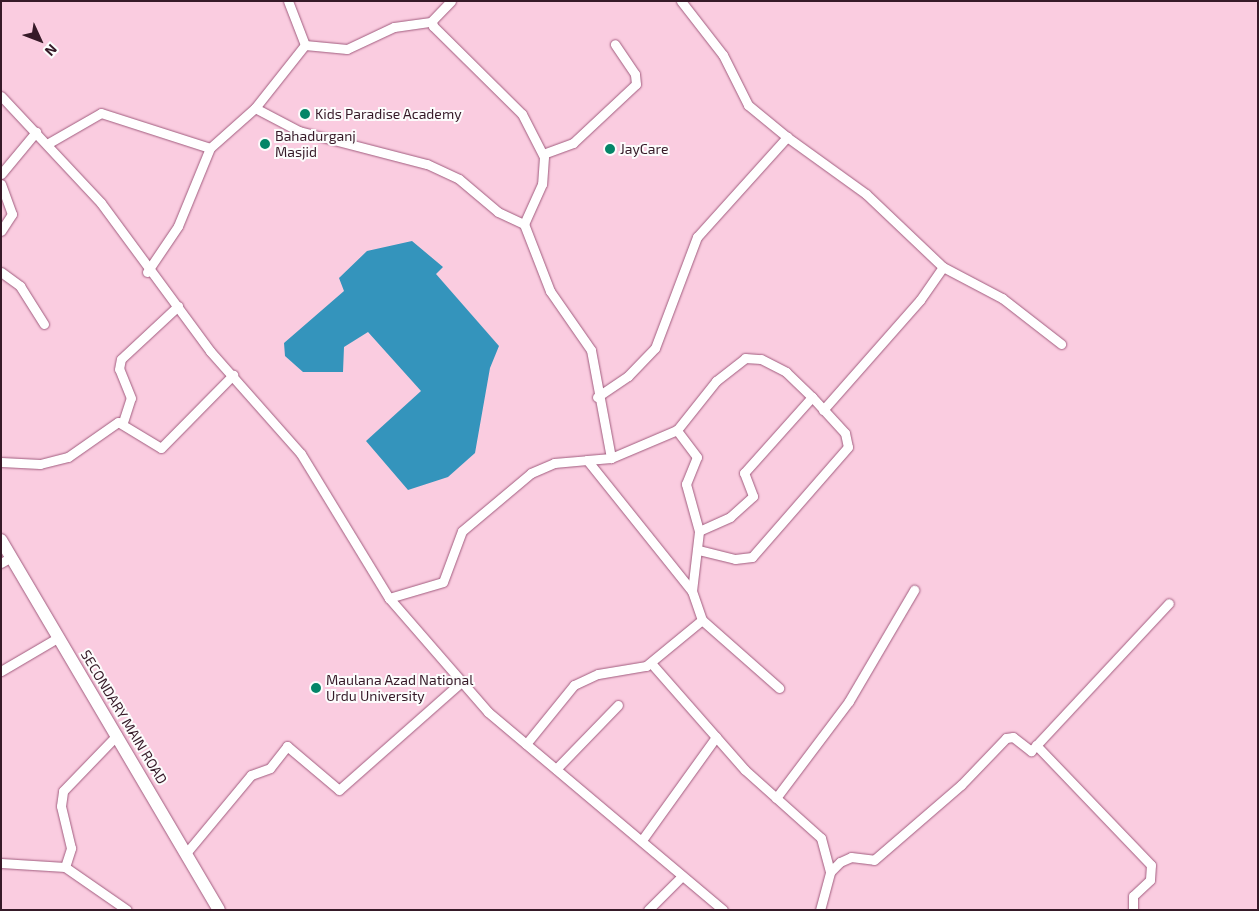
<!DOCTYPE html>
<html>
<head>
<meta charset="utf-8">
<style>
  body { margin:0 }
  #map { position:relative; width:1259px; height:911px; overflow:hidden; background:#facce0; font-family:"Exo 2",sans-serif }
  div>[style] { position:absolute }
  .water>* { inset:0; background:#3494bc }
  .roads { filter:drop-shadow(0 0 1px #a15c7e) drop-shadow(0 0 1px #a15c7e) }
  .street>* { height:9px; margin:-4.5px; padding:0 4.5px; transform-origin:4.5px; border-radius:4.5px; background:#fff }
  .secondary>* { height:12px; margin:-6px; padding:0 6px; transform-origin:6px; border-radius:6px; background:#fff }
  .dots>* { width:14px; height:14px; translate:-50% -50%; box-sizing:border-box; border:2px solid #fcfcfc; border-radius:50% }
  span { translate:-50% -50%; white-space:nowrap; text-align:center; line-height:1.15; -webkit-text-stroke:4px #fcfcfc; paint-order:stroke }
  .poi-label { font-size:14px; color:#361a28 }
  .left { translate:0 -50%; text-align:left }
  .street-label { font-size:14px; color:#361a28 }
  .frame { position:absolute; inset:0; border:2px solid #361a28; pointer-events:none }
  .north { position:absolute; left:15px; top:15px; width:50px; height:50px; -webkit-text-stroke:4px #fcfcfc; paint-order:stroke; rotate:133deg; font-size:14px; font-weight:700; line-height:20px; text-align:center; color:#361a28 }
  .north::after { content:''; display:block; margin:auto; width:18px; height:22px; background:#361a28; clip-path:polygon(50% 0,100% 100%,50% 72%,0 100%) }
</style>
</head>
<body>
<div id="map">
  <div class="water">
    <div style="clip-path:polygon(412px 241px,443px 267px,436px 274px,499px 346px,490px 368px,475px 453px,448px 477px,408px 490px,366px 441px,421px 391px,368px 332px,344px 347px,343px 372px,303px 372px,285px 356px,284px 343px,344px 291px,339px 278px,367px 251px)"></div>
  </div>
  <div class="roads">
    <div class="street">
      <div style="left:451px;top:1px;width:28px;rotate:134deg"></div>
      <div style="left:432px;top:21px;width:5px;rotate:79deg"></div>
      <div style="left:433px;top:26px;width:125px;rotate:44.7deg"></div>
      <div style="left:522px;top:114px;width:48px;rotate:62.9deg"></div>
      <div style="left:544px;top:157px;width:27px;rotate:94deg"></div>
      <div style="left:542px;top:184px;width:44px;rotate:114.2deg"></div>
      <div style="left:524px;top:224px;width:72px;rotate:68.8deg"></div>
      <div style="left:550px;top:291px;width:72px;rotate:55.2deg"></div>
      <div style="left:591px;top:350px;width:110px;rotate:79.5deg"></div>
      <div style="left:681px;top:1px;width:68px;rotate:52.1deg"></div>
      <div style="left:723px;top:55px;width:56px;rotate:63.4deg"></div>
      <div style="left:748px;top:105px;width:50px;rotate:39.4deg"></div>
      <div style="left:305px;top:45px;width:42px;rotate:5.4deg"></div>
      <div style="left:347px;top:49px;width:52px;rotate:-25.1deg"></div>
      <div style="left:394px;top:27px;width:37px;rotate:-8deg"></div>
      <div style="left:1px;top:96px;width:146px;rotate:46.9deg"></div>
      <div style="left:101px;top:203px;width:184px;rotate:53.6deg"></div>
      <div style="left:210px;top:351px;width:137px;rotate:48.5deg"></div>
      <div style="left:301px;top:454px;width:169px;rotate:58.6deg"></div>
      <div style="left:389px;top:598px;width:151px;rotate:49deg"></div>
      <div style="left:488px;top:712px;width:307px;rotate:40.1deg"></div>
      <div style="left:255px;top:108px;width:50px;rotate:27.6deg"></div>
      <div style="left:299px;top:131px;width:132px;rotate:14.5deg"></div>
      <div style="left:427px;top:164px;width:35px;rotate:25deg"></div>
      <div style="left:459px;top:179px;width:51px;rotate:40.2deg"></div>
      <div style="left:498px;top:212px;width:29px;rotate:25deg"></div>
      <div style="left:47px;top:144px;width:62px;rotate:-29.9deg"></div>
      <div style="left:101px;top:113px;width:114px;rotate:17.8deg"></div>
      <div style="left:543px;top:154px;width:32px;rotate:-20deg"></div>
      <div style="left:573px;top:143px;width:86px;rotate:-43.1deg"></div>
      <div style="left:636px;top:84px;width:10px;rotate:-96deg"></div>
      <div style="left:635px;top:74px;width:36px;rotate:-124deg"></div>
      <div style="left:1px;top:174px;width:55px;rotate:-50.2deg"></div>
      <div style="left:1px;top:184px;width:32px;rotate:70deg"></div>
      <div style="left:12px;top:214px;width:20px;rotate:123deg"></div>
      <div style="left:1px;top:272px;width:24px;rotate:36deg"></div>
      <div style="left:20px;top:286px;width:45px;rotate:57.7deg"></div>
      <div style="left:147px;top:272px;width:55px;rotate:-56deg"></div>
      <div style="left:178px;top:226px;width:84px;rotate:-67.7deg"></div>
      <div style="left:210px;top:148px;width:60px;rotate:-41.6deg"></div>
      <div style="left:255px;top:108px;width:80px;rotate:-51.6deg"></div>
      <div style="left:305px;top:45px;width:47px;rotate:-111.1deg"></div>
      <div style="left:597px;top:397px;width:37px;rotate:-34deg"></div>
      <div style="left:628px;top:376px;width:39px;rotate:-46deg"></div>
      <div style="left:655px;top:348px;width:119px;rotate:-69.3deg"></div>
      <div style="left:697px;top:237px;width:135px;rotate:-48deg"></div>
      <div style="left:787px;top:137px;width:97px;rotate:35.8deg"></div>
      <div style="left:866px;top:194px;width:106px;rotate:43.5deg"></div>
      <div style="left:823px;top:410px;width:147px;rotate:-48.6deg"></div>
      <div style="left:920px;top:300px;width:40px;rotate:-55.1deg"></div>
      <div style="left:943px;top:267px;width:67px;rotate:27.7deg"></div>
      <div style="left:1002px;top:298px;width:75px;rotate:37.9deg"></div>
      <div style="left:123px;top:422px;width:25px;rotate:-72deg"></div>
      <div style="left:131px;top:398px;width:31px;rotate:-112deg"></div>
      <div style="left:119px;top:369px;width:10px;rotate:-79deg"></div>
      <div style="left:121px;top:359px;width:78px;rotate:-42.9deg"></div>
      <div style="left:677px;top:430px;width:72px;rotate:157deg"></div>
      <div style="left:611px;top:458px;width:24px;rotate:175deg"></div>
      <div style="left:587px;top:460px;width:168px;rotate:51.3deg"></div>
      <div style="left:1px;top:462px;width:39px;rotate:3deg"></div>
      <div style="left:40px;top:464px;width:29px;rotate:-14deg"></div>
      <div style="left:68px;top:457px;width:61px;rotate:-35deg"></div>
      <div style="left:118px;top:422px;width:50px;rotate:31.2deg"></div>
      <div style="left:161px;top:448px;width:103px;rotate:-45.4deg"></div>
      <div style="left:699px;top:531px;width:34px;rotate:-24deg"></div>
      <div style="left:730px;top:517px;width:31px;rotate:-42deg"></div>
      <div style="left:753px;top:496px;width:25px;rotate:-111deg"></div>
      <div style="left:744px;top:473px;width:102px;rotate:-48.2deg"></div>
      <div style="left:1px;top:563px;width:12px;rotate:-31deg"></div>
      <div style="left:389px;top:598px;width:56px;rotate:-16.5deg"></div>
      <div style="left:443px;top:582px;width:54px;rotate:-69.6deg"></div>
      <div style="left:462px;top:531px;width:90px;rotate:-40deg"></div>
      <div style="left:531px;top:473px;width:25px;rotate:-23deg"></div>
      <div style="left:554px;top:463px;width:33px;rotate:-5deg"></div>
      <div style="left:702px;top:620px;width:103px;rotate:41.4deg"></div>
      <div style="left:651px;top:663px;width:142px;rotate:48.7deg"></div>
      <div style="left:745px;top:770px;width:102px;rotate:41.8deg"></div>
      <div style="left:821px;top:838px;width:35px;rotate:75deg"></div>
      <div style="left:1px;top:671px;width:67px;rotate:-30.4deg"></div>
      <div style="left:526px;top:744px;width:76px;rotate:-50.9deg"></div>
      <div style="left:574px;top:685px;width:26px;rotate:-25deg"></div>
      <div style="left:598px;top:674px;width:49px;rotate:-9.5deg"></div>
      <div style="left:646px;top:666px;width:72px;rotate:-39.4deg"></div>
      <div style="left:702px;top:620px;width:31px;rotate:-109deg"></div>
      <div style="left:692px;top:591px;width:60px;rotate:-83.3deg"></div>
      <div style="left:699px;top:531px;width:49px;rotate:-105.5deg"></div>
      <div style="left:686px;top:484px;width:29px;rotate:-68deg"></div>
      <div style="left:697px;top:457px;width:34px;rotate:-127deg"></div>
      <div style="left:677px;top:430px;width:63px;rotate:-51.5deg"></div>
      <div style="left:716px;top:381px;width:37px;rotate:-38deg"></div>
      <div style="left:745px;top:358px;width:16px;rotate:4deg"></div>
      <div style="left:761px;top:359px;width:28px;rotate:27deg"></div>
      <div style="left:786px;top:372px;width:36px;rotate:44deg"></div>
      <div style="left:812px;top:397px;width:49px;rotate:47.5deg"></div>
      <div style="left:845px;top:433px;width:14px;rotate:78deg"></div>
      <div style="left:848px;top:447px;width:146px;rotate:131.1deg"></div>
      <div style="left:752px;top:557px;width:17px;rotate:173deg"></div>
      <div style="left:735px;top:559px;width:36px;rotate:-166deg"></div>
      <div style="left:1036px;top:745px;width:166px;rotate:46.2deg"></div>
      <div style="left:1151px;top:865px;width:15px;rotate:94deg"></div>
      <div style="left:1150px;top:880px;width:23px;rotate:137deg"></div>
      <div style="left:1133px;top:896px;width:14px;rotate:90deg"></div>
      <div style="left:556px;top:769px;width:89px;rotate:-45.9deg"></div>
      <div style="left:776px;top:798px;width:121px;rotate:-53deg"></div>
      <div style="left:849px;top:701px;width:129px;rotate:-59.6deg"></div>
      <div style="left:642px;top:840px;width:127px;rotate:-54.3deg"></div>
      <div style="left:187px;top:852px;width:100px;rotate:-50.3deg"></div>
      <div style="left:251px;top:775px;width:20px;rotate:-20deg"></div>
      <div style="left:270px;top:768px;width:28px;rotate:-52deg"></div>
      <div style="left:287px;top:746px;width:68px;rotate:40.2deg"></div>
      <div style="left:339px;top:790px;width:163px;rotate:-41.5deg"></div>
      <div style="left:1px;top:863px;width:64px;rotate:3.6deg"></div>
      <div style="left:65px;top:867px;width:75px;rotate:34.7deg"></div>
      <div style="left:65px;top:867px;width:20px;rotate:-72deg"></div>
      <div style="left:71px;top:848px;width:43px;rotate:-103.4deg"></div>
      <div style="left:61px;top:806px;width:15px;rotate:-82deg"></div>
      <div style="left:63px;top:791px;width:78px;rotate:-46deg"></div>
      <div style="left:648px;top:910px;width:48px;rotate:-45deg"></div>
      <div style="left:820px;top:910px;width:39px;rotate:-75deg"></div>
      <div style="left:830px;top:872px;width:14px;rotate:-45deg"></div>
      <div style="left:840px;top:862px;width:12px;rotate:-24deg"></div>
      <div style="left:851px;top:857px;width:23px;rotate:7deg"></div>
      <div style="left:874px;top:860px;width:115px;rotate:-40.8deg"></div>
      <div style="left:961px;top:785px;width:65px;rotate:-46.2deg"></div>
      <div style="left:1006px;top:738px;width:7px;rotate:-8deg"></div>
      <div style="left:1013px;top:737px;width:23px;rotate:38deg"></div>
      <div style="left:1031px;top:751px;width:202px;rotate:-47deg"></div>
    </div>
    <div class="secondary">
      <div style="left:1px;top:540px;width:429px;rotate:59.5deg"></div>
    </div>
  </div>
  <div class="dots">
    <div style="left:305px;top:114px;background:#048568"></div>
    <div style="left:265px;top:144px;background:#048568"></div>
    <div style="left:610px;top:149px;background:#048568"></div>
    <div style="left:316px;top:688px;background:#048568"></div>
  </div>
  <div class="poi-label">
    <span class="left" style="left:315px;top:114px">Kids Paradise Academy</span>
    <span class="left" style="left:275px;top:144px">Bahadurganj<br>Masjid</span>
    <span class="left" style="left:620px;top:149px">JayCare</span>
    <span class="left" style="left:326px;top:688px">Maulana Azad National<br>Urdu University</span>
  </div>
  <div class="street-label">
    <span style="left:124px;top:717px;rotate:59deg">SECONDARY MAIN ROAD</span>
  </div>
  <div class="frame"></div>
  <div class="north">N</div>
</div>
</body>
</html>
